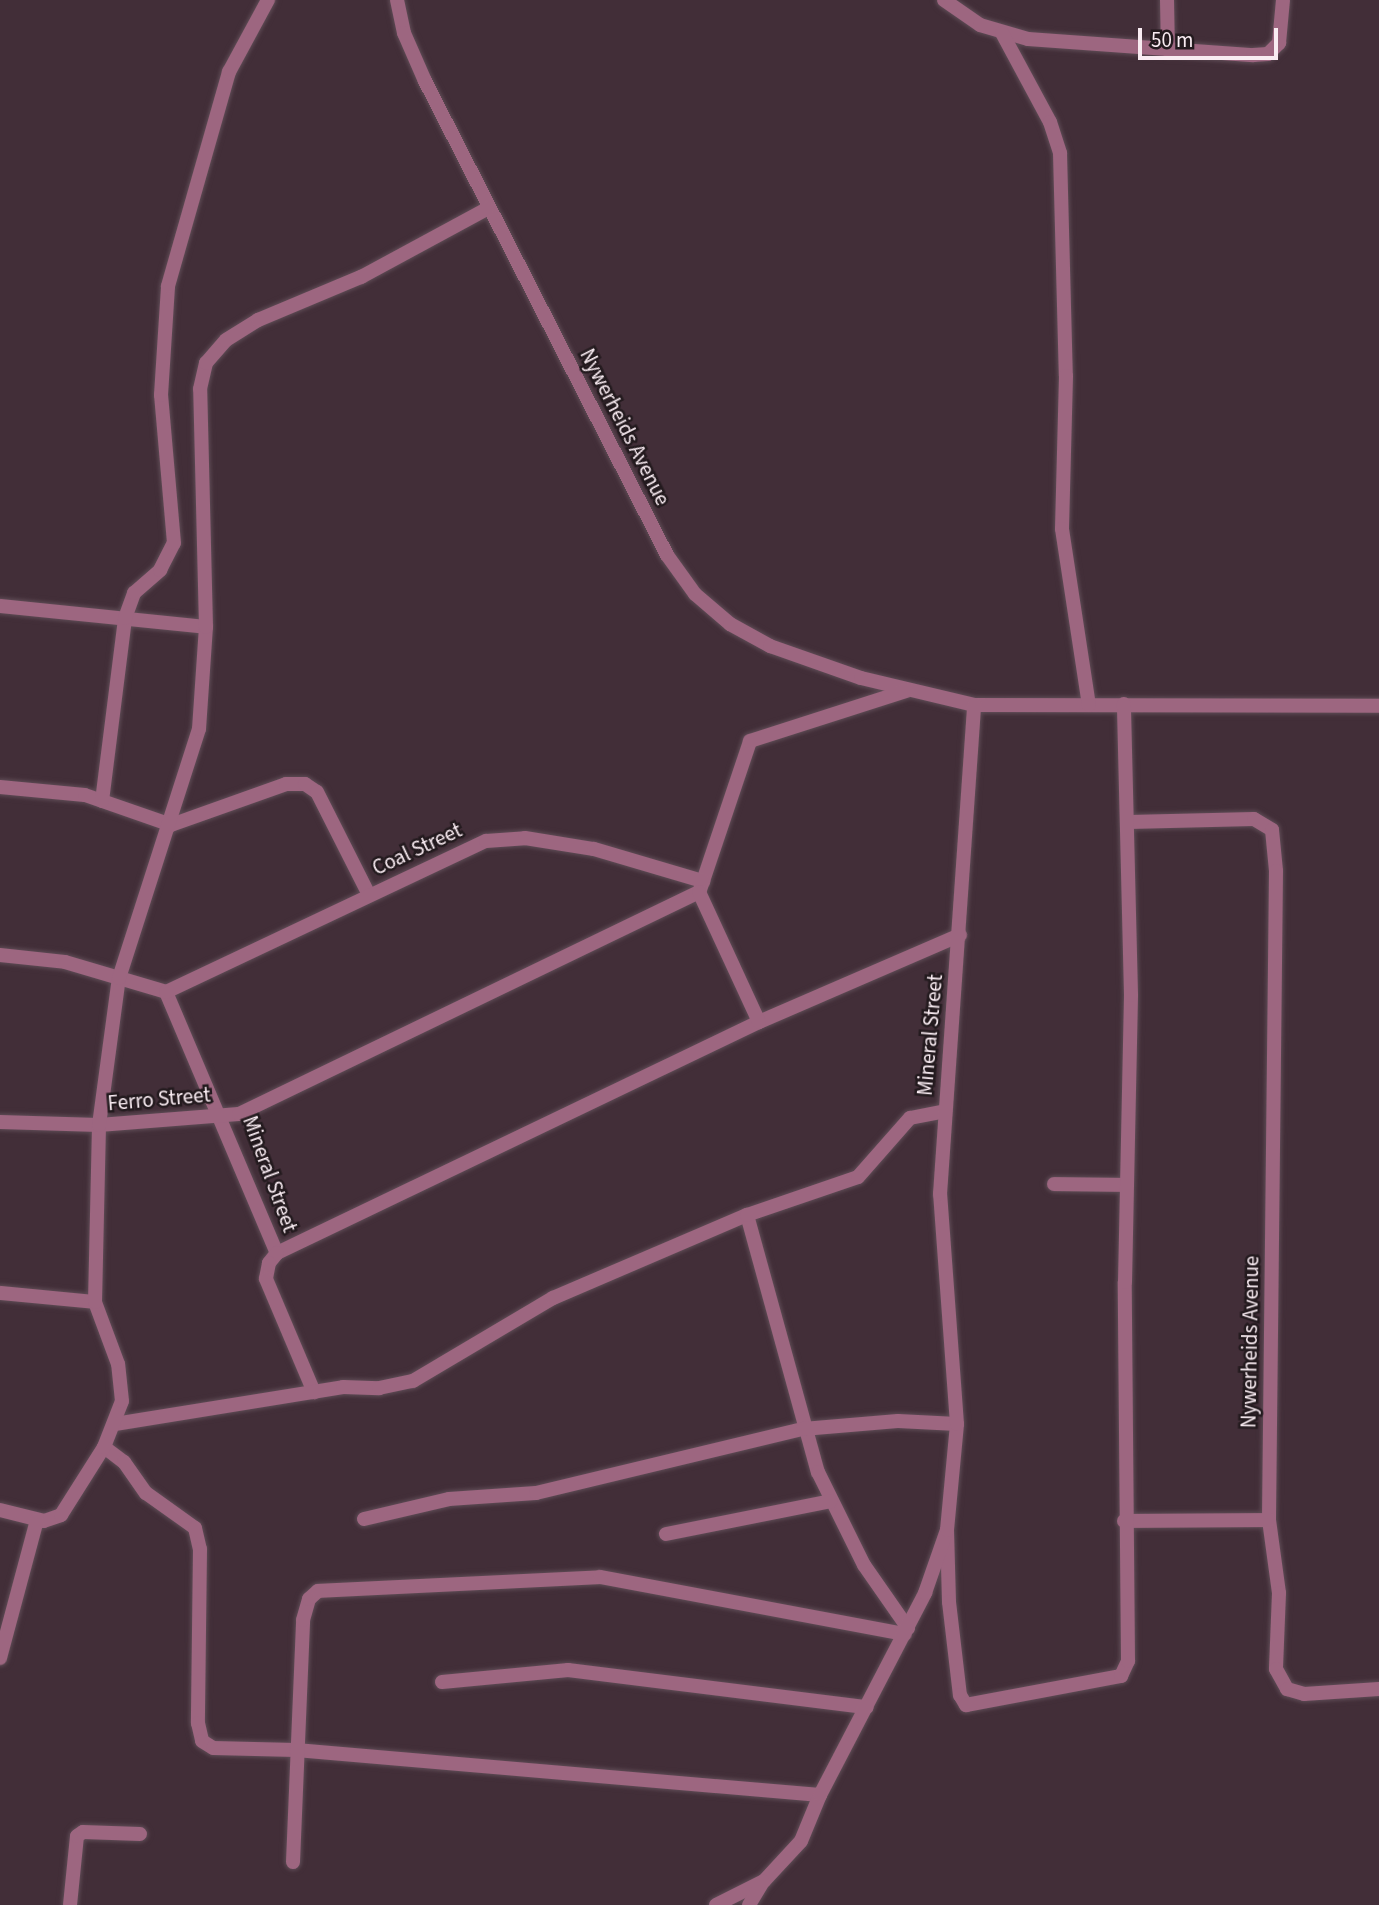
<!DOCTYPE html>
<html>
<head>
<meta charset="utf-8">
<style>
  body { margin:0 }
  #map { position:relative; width:1379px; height:1905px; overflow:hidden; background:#422e38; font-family:"Source Sans 3",sans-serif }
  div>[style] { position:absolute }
  .roads { filter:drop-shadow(0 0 2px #5f4c56) drop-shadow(0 0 2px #5f4c56) }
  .street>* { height:14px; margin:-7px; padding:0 7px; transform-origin:7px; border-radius:7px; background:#9d6680 }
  span { translate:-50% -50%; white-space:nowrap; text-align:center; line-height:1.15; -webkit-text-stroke:5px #231a1e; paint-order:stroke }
  .street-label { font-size:21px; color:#f9ecf2 }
  .scale { position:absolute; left:1138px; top:28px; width:140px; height:32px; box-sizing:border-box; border:4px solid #f9ecf2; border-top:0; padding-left:9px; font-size:21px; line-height:24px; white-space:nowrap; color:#f9ecf2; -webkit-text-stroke:5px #231a1e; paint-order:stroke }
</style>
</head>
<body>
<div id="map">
  <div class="roads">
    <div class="street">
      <div style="left:397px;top:0;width:34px;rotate:78deg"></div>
      <div style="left:404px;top:33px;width:52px;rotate:66.4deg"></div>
      <div style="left:425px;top:81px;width:532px;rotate:62.95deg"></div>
      <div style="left:667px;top:555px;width:48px;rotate:54.3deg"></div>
      <div style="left:695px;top:594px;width:46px;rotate:40.6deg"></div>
      <div style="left:730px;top:624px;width:46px;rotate:28.8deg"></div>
      <div style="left:770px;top:646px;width:96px;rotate:19.4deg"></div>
      <div style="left:861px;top:678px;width:116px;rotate:13.4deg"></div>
      <div style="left:974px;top:705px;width:405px;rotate:0.1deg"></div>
      <div style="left:944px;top:0;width:44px;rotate:34.8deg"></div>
      <div style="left:980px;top:25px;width:50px;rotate:16.3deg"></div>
      <div style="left:1028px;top:39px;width:226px;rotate:4.1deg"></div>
      <div style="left:1253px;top:55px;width:15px;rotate:-4deg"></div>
      <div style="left:1268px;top:54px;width:16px;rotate:-45deg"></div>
      <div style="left:1279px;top:43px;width:43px;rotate:-84.7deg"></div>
      <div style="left:1167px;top:0;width:50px;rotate:88.9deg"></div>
      <div style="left:1002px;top:33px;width:101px;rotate:61.7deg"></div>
      <div style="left:1050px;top:122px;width:33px;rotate:72deg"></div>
      <div style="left:1060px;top:153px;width:223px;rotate:88.5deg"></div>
      <div style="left:1066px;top:376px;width:153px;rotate:91.5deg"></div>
      <div style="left:1062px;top:529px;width:178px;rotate:81.3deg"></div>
      <div style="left:0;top:606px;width:207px;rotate:5.8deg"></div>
      <div style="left:0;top:787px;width:85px;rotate:5.4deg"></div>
      <div style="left:85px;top:795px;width:91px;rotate:19.2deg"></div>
      <div style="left:102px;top:801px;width:184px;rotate:-82.8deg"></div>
      <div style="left:125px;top:618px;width:27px;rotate:-70deg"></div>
      <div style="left:134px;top:593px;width:35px;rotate:-41deg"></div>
      <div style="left:160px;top:570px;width:30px;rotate:-63deg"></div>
      <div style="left:174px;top:543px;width:149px;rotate:-95deg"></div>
      <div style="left:161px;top:395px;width:109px;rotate:-86.3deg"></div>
      <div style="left:168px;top:286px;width:223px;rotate:-74.1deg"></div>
      <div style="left:229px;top:72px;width:82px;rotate:-61.6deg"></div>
      <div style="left:1129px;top:822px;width:125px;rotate:-1.4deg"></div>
      <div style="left:1254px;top:819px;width:21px;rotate:31deg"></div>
      <div style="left:1272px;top:830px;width:41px;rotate:84.4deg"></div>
      <div style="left:1276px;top:871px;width:649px;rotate:90.62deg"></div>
      <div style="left:1269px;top:1520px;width:74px;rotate:82.2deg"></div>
      <div style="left:1279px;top:1593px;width:76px;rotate:92.3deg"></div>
      <div style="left:1276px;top:1669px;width:23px;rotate:61deg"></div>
      <div style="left:1287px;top:1689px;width:18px;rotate:16deg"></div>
      <div style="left:1304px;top:1694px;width:75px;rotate:-3.8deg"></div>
      <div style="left:171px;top:825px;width:122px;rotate:-19.6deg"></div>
      <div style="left:286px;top:784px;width:19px"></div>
      <div style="left:305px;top:784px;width:14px;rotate:34deg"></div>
      <div style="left:317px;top:792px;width:115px;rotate:63.2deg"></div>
      <div style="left:700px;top:890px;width:157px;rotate:-71.4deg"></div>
      <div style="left:750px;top:741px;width:164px;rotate:-17.8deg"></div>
      <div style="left:0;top:955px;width:65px;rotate:6.1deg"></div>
      <div style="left:65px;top:962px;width:105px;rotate:16.5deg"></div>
      <div style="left:166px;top:992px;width:284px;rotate:67deg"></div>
      <div style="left:277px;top:1253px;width:534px;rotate:-25.61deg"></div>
      <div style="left:759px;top:1022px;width:219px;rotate:-23.4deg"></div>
      <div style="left:166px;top:992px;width:354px;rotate:-25.3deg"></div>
      <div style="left:486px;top:841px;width:39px;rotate:-4deg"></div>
      <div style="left:525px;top:838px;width:70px;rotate:9.1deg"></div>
      <div style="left:594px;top:849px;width:114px;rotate:16.4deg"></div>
      <div style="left:0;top:1122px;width:99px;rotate:1.7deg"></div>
      <div style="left:99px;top:1125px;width:140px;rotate:-4.5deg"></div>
      <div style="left:239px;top:1114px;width:511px;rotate:-25.76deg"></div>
      <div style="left:699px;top:892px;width:143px;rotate:65.2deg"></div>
      <div style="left:1054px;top:1184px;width:72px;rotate:0.8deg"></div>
      <div style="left:747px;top:1215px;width:267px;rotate:74.6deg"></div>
      <div style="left:818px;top:1472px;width:104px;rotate:63.7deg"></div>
      <div style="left:864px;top:1565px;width:77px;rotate:55.1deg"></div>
      <div style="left:277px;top:1253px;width:13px;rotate:129deg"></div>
      <div style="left:269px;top:1263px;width:16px;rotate:101deg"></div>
      <div style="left:266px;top:1279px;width:123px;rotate:67deg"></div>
      <div style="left:0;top:1293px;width:95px;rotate:5.4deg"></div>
      <div style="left:115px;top:1424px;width:231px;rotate:-9.2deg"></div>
      <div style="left:343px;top:1387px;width:36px;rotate:2deg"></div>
      <div style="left:379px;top:1388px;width:35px;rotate:-12deg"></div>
      <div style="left:413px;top:1381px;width:163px;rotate:-30.7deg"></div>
      <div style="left:553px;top:1298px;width:211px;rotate:-23.2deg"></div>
      <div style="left:747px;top:1215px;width:117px;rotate:-18.9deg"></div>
      <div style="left:858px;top:1177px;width:79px;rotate:-48.6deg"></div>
      <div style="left:910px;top:1118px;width:36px;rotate:-11deg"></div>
      <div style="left:104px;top:1447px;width:25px;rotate:37deg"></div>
      <div style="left:124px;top:1462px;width:38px;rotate:55deg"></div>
      <div style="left:146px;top:1493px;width:60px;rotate:35.5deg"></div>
      <div style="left:195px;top:1528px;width:22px;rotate:77deg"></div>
      <div style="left:200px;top:1549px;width:174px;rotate:90.7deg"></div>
      <div style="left:198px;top:1723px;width:18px;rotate:77deg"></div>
      <div style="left:202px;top:1741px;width:13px;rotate:32deg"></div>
      <div style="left:213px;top:1748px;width:83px;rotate:1.4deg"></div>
      <div style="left:296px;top:1750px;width:526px;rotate:4.91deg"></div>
      <div style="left:0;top:1510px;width:45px;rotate:14deg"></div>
      <div style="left:44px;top:1521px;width:18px;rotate:-19deg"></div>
      <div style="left:61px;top:1515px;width:80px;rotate:-57.7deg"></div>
      <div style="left:104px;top:1447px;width:49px;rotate:-68.6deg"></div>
      <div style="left:122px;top:1401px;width:37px;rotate:-96deg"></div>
      <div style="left:118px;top:1364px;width:66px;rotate:-110.4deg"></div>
      <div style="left:95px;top:1302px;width:177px;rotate:-88.7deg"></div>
      <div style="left:99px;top:1125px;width:148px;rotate:-82.3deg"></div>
      <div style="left:119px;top:978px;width:262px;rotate:-72.2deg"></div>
      <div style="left:199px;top:729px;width:102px;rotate:-86.1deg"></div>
      <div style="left:206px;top:627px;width:238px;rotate:-91.4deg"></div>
      <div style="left:200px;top:389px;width:27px;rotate:-77deg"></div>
      <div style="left:206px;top:363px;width:30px;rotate:-49deg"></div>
      <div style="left:226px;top:340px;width:38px;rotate:-32deg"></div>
      <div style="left:258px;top:320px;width:112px;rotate:-22.7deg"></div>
      <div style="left:361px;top:277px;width:143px;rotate:-28.4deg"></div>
      <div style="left:364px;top:1519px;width:87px;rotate:-13.2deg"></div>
      <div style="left:449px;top:1499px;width:87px;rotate:-3.9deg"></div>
      <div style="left:536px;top:1493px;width:275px;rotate:-13.5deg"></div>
      <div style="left:803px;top:1429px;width:95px;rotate:-4.8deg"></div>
      <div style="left:898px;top:1421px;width:59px;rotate:2.9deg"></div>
      <div style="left:1124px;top:1521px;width:145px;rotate:-0.4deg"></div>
      <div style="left:947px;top:1530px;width:72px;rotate:88.4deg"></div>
      <div style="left:949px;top:1602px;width:94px;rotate:83.3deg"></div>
      <div style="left:960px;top:1695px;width:12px;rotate:59deg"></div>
      <div style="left:966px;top:1705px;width:158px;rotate:-10.6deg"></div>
      <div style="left:1121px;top:1676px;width:17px;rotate:-65deg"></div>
      <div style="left:1128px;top:1661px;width:379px;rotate:-90.5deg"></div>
      <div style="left:1125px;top:1282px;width:287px;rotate:-88.8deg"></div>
      <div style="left:1131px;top:995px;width:291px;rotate:-91.4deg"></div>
      <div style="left:666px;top:1534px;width:168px;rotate:-11.3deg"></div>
      <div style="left:0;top:1658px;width:143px;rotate:-75deg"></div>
      <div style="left:442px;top:1682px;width:127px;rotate:-5.4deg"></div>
      <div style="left:568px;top:1670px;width:301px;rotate:7.1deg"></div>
      <div style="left:293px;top:1862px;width:242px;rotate:-87.6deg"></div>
      <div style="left:303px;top:1620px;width:22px;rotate:-74deg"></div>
      <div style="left:309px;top:1599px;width:12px;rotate:-42deg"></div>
      <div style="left:318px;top:1591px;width:282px;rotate:-2.8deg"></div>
      <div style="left:600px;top:1577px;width:310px;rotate:10.6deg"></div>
      <div style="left:70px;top:1905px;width:69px;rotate:-84.2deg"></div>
      <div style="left:77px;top:1836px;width:7px;rotate:-34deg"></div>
      <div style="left:83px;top:1832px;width:57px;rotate:2deg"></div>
      <div style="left:716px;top:1905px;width:54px;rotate:-26.6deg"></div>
      <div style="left:764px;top:1881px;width:54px;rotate:-47.2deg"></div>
      <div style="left:801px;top:1841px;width:50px;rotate:-67.6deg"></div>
      <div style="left:820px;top:1795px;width:228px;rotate:-62.5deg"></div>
      <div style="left:925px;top:1593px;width:67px;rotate:-70.8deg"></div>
      <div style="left:947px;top:1530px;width:106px;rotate:-84.6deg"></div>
      <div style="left:957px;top:1424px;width:231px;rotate:-94.2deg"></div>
      <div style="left:940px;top:1194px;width:490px;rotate:-86deg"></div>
      <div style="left:749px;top:1905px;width:27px;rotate:-59deg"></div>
    </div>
  </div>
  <div class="street-label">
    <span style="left:625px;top:427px;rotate:63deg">Nywerheids Avenue</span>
    <span style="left:417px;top:849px;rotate:-25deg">Coal Street</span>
    <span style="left:930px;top:1035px;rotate:-85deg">Mineral Street</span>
    <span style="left:159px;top:1099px;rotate:-5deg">Ferro Street</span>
    <span style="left:270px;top:1174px;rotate:70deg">Mineral Street</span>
    <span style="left:1250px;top:1342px;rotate:-89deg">Nywerheids Avenue</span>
  </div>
  <div class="scale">50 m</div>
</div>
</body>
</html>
